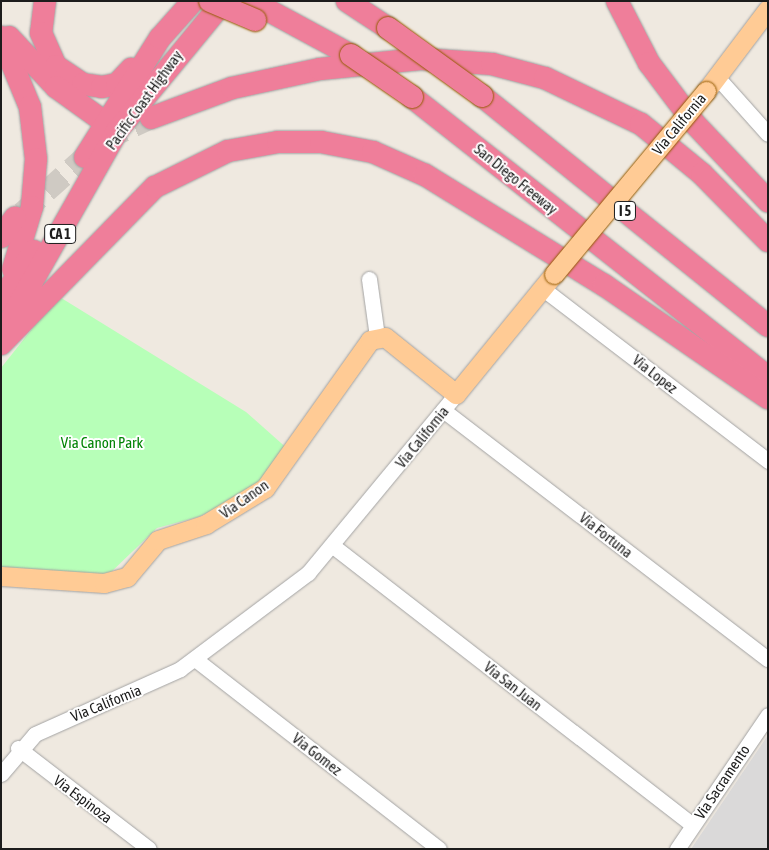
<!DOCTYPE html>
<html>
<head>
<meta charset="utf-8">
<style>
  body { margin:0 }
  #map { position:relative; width:769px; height:850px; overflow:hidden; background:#efe9e0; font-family:"Asap Condensed",sans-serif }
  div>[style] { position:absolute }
  .residential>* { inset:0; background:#dad9d9 }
  .park>* { inset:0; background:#b7ffb8 }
  .highway-tunnel>* { height:22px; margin-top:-11px; transform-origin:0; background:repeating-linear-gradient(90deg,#cfcac3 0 22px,transparent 0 33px) }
  .roads { filter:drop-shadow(0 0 1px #a3a3a3) drop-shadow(0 0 1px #a3a3a3) }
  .minor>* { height:15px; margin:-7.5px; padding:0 7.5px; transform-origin:7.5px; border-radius:7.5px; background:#fff }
  .major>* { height:19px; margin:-9.5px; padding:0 9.5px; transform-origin:9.5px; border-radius:9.5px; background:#ffcb95 }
  .highway>* { height:22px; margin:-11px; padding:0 11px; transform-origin:11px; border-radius:11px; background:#ef7e9a }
  .bridges { filter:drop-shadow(0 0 1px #945a00) drop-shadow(0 0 1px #945a00) }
  .major-bridge>* { height:19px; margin:-9.5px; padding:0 9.5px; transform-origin:9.5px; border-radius:9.5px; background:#ffcb95 }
  .highway-bridge>* { height:22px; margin:-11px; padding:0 11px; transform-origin:11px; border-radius:11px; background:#ef7e9a }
  span { translate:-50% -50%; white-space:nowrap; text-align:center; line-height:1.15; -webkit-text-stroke:4px #fff; paint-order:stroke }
  .shield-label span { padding:1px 4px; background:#fff; border:1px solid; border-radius:4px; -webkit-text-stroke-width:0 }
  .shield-label { font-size:14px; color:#1c1c1c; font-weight:700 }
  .street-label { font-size:15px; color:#1c1c1c }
  .park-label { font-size:15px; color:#008404 }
  .frame { position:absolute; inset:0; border:2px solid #1c1c1c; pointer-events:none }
</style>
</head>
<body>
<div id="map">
  <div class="residential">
    <div style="clip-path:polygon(768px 735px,768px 849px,691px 849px)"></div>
  </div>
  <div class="park">
    <div style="clip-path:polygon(58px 296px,246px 412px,290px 451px,262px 488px,198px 517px,157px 528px,108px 575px,1px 572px,1px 368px)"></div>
  </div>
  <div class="highway-tunnel">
    <div style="left:22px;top:213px;width:110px;rotate:-41.7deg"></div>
    <div style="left:104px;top:140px;width:52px;rotate:-25.1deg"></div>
  </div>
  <div class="roads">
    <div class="minor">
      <div style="left:717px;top:77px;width:76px;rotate:48.2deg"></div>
      <div style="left:369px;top:279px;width:59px;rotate:82.1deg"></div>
      <div style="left:542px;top:288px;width:285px;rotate:37.4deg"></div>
      <div style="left:443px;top:410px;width:409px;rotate:37.5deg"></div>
      <div style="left:333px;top:546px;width:455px;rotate:37.8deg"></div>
      <div style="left:195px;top:659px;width:309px;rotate:37.9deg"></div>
      <div style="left:18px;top:748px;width:165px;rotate:37.6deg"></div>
      <div style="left:1px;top:774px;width:52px;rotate:-49.6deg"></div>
      <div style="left:35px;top:734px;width:159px;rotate:-24.1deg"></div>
      <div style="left:180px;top:669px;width:160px;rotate:-36.9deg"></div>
      <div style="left:308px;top:573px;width:232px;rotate:-50.4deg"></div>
      <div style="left:677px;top:849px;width:162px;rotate:-55.8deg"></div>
    </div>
    <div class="major">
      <div style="left:706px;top:91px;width:103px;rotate:-52.9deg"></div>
      <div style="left:1px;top:576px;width:103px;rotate:3.9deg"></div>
      <div style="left:104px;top:583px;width:24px;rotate:-15deg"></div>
      <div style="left:127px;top:577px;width:48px;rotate:-50deg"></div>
      <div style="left:158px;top:540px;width:51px;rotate:-18.4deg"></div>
      <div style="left:206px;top:524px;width:69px;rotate:-31.4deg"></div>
      <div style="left:265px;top:488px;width:181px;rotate:-54.6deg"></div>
      <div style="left:370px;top:340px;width:15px;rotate:-11deg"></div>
      <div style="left:385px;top:337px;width:91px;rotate:38.8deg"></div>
      <div style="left:456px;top:394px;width:155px;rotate:-50.8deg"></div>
    </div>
    <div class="highway">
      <div style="left:45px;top:1px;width:32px;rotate:97deg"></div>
      <div style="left:41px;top:33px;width:36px;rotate:66deg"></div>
      <div style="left:56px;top:66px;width:32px;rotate:34deg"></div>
      <div style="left:83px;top:84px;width:19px;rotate:9deg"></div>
      <div style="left:102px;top:87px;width:15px;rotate:-11deg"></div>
      <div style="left:117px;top:84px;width:21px;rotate:-47deg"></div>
      <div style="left:251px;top:1px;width:114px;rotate:28.4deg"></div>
      <div style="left:347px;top:1px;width:49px;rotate:33.4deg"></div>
      <div style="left:617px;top:1px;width:70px;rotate:62.7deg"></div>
      <div style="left:649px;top:63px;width:75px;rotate:53.1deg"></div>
      <div style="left:694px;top:123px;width:108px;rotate:46.5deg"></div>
      <div style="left:1px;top:37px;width:76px;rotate:67.5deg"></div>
      <div style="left:30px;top:107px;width:52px;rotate:83.4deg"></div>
      <div style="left:36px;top:159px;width:48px;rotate:94.8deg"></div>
      <div style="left:32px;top:207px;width:65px;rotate:107deg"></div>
      <div style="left:9px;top:37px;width:69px;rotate:46.8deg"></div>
      <div style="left:56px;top:87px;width:75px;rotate:35.8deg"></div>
      <div style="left:482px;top:96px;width:367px;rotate:38.8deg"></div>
      <div style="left:412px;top:97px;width:453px;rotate:38.2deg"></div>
      <div style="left:151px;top:118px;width:86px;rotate:-20.3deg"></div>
      <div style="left:232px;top:88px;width:90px;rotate:-12.2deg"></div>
      <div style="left:320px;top:69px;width:101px;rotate:-5.7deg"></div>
      <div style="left:421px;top:59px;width:71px;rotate:4deg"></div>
      <div style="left:492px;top:64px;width:55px;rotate:14.8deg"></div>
      <div style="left:545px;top:78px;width:106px;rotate:25.6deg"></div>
      <div style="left:641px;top:124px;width:79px;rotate:39.3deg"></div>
      <div style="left:702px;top:174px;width:94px;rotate:45.4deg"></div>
      <div style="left:85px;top:157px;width:141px;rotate:-57.8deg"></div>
      <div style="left:160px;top:38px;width:50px;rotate:-48.3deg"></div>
      <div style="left:1px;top:237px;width:24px;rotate:-54deg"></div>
      <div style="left:1px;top:300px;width:59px;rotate:-56deg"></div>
      <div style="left:8px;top:324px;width:222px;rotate:-60.5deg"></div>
      <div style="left:117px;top:131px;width:168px;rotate:-50.5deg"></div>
      <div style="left:1px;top:344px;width:220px;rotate:-45.6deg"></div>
      <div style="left:155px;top:187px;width:81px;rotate:-26.3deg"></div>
      <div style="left:228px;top:151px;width:51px;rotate:-10.2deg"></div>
      <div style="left:278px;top:142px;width:43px"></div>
      <div style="left:321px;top:142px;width:53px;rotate:10.9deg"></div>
      <div style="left:373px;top:152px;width:57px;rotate:23.9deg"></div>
      <div style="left:425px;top:175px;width:210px;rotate:31.6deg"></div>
      <div style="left:604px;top:285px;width:199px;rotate:34.6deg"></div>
    </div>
  </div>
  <div class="bridges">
    <div class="major-bridge">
      <div style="left:554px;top:274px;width:238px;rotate:-50.3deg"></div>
    </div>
    <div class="highway-bridge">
      <div style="left:210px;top:1px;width:49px;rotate:22.9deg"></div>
      <div style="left:388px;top:28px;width:116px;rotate:35.9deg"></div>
      <div style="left:351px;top:55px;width:74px;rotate:34.5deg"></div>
    </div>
  </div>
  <div class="shield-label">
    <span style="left:625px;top:211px">I 5</span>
    <span style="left:60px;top:234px">CA 1</span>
  </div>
  <div class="street-label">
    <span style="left:144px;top:100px;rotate:-54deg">Pacific Coast Highway</span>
    <span style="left:679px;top:124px;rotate:-50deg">Via California</span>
    <span style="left:516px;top:179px;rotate:39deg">San Diego Freeway</span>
    <span style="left:655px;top:374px;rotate:38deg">Via Lopez</span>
    <span style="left:422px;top:437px;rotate:-51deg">Via California</span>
    <span style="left:244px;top:499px;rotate:-35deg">Via Canon</span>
    <span style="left:606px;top:535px;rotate:38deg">Via Fortuna</span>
    <span style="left:513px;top:686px;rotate:38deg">Via San Juan</span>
    <span style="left:106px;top:703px;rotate:-22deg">Via California</span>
    <span style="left:317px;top:754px;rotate:38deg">Via Gomez</span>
    <span style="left:722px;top:782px;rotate:-56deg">Via Sacramento</span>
    <span style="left:83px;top:799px;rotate:37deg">Via Espinoza</span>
  </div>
  <div class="park-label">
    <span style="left:102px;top:443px">Via Canon Park</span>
  </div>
  <div class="frame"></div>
</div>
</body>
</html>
